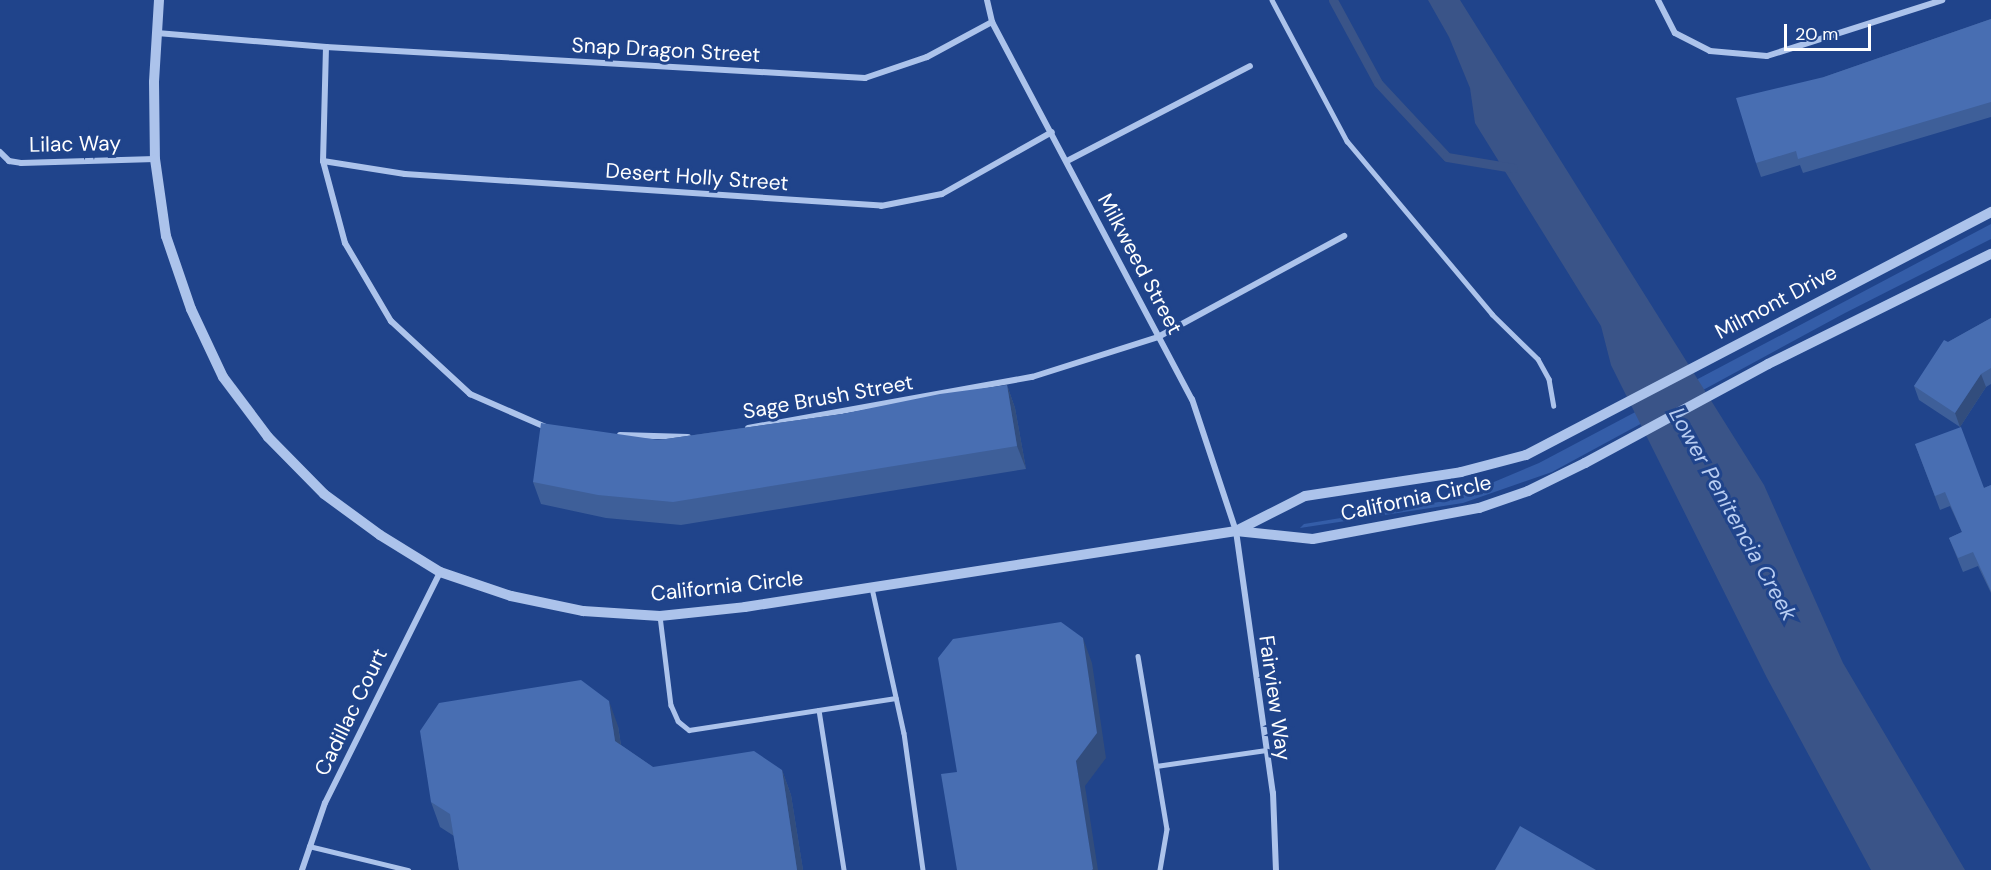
<!DOCTYPE html>
<html>
<head>
<meta charset="utf-8">
<style>
  body { margin:0 }
  #map { position:relative; width:1991px; height:870px; overflow:hidden; background:#20448b; font-family:"DM Sans",sans-serif }
  div>[style] { position:absolute }
  .green>* { inset:0; background:#345da8 }
  .water>* { inset:0; background:#3a5488 }
  .stream>* { height:9px; margin:-4.5px; padding:0 4.5px; transform-origin:4.5px; border-radius:4.5px; background:#3a5488 }
  .service>* { height:4.5px; margin:-2.25px; padding:0 2.25px; transform-origin:2.25px; border-radius:2.25px; background:#acc3eb }
  .minor>* { height:6px; margin:-3px; padding:0 3px; transform-origin:3px; border-radius:3px; background:#acc3eb }
  .tertiary>* { height:10px; margin:-5px; padding:0 5px; transform-origin:5px; border-radius:5px; background:#acc3eb }
  .wall>* { inset:0; background:#3e5f99 }
  .shaded-wall>* { inset:0; background:#324d7d }
  .building>* { inset:0; background:#486eb2 }
  span { translate:-50% -50%; white-space:nowrap; text-align:center; line-height:1.15; -webkit-text-stroke:6px #20448b; paint-order:stroke }
  .street-label { font-size:21px; color:#fff }
  .water-label { font-size:22px; color:#b8cdf2; font-style:italic }
  .scale { position:absolute; left:1784px; top:24px; width:87px; height:27px; box-sizing:border-box; border:3px solid #fff; border-top:0; padding-left:8px; font-size:18px; line-height:21px; white-space:nowrap; color:#fff; -webkit-text-stroke:4px #20448b; paint-order:stroke }
</style>
</head>
<body>
<div id="map">
  <div class="green">
    <div style="clip-path:polygon(1991px 224px,1991px 239px,1845px 313px,1552px 472px,1463px 503px,1300px 528px,1304px 524px,1451px 500px,1539px 463px)"></div>
  </div>
  <div class="water">
    <div style="clip-path:polygon(1428px 0,1460px 0,1764px 485px,1843px 663px,1965px 870px,1871px 870px,1767px 678px,1611px 365px,1601px 326px,1475px 123px,1470px 88px,1449px 37px)"></div>
  </div>
  <div class="stream">
    <div style="left:1333px;top:0;width:94px;rotate:61.5deg"></div>
    <div style="left:1378px;top:83px;width:101px;rotate:47deg"></div>
    <div style="left:1447px;top:157px;width:67px;rotate:9.5deg"></div>
  </div>
  <div class="service">
    <div style="left:1272px;top:0;width:160px;rotate:62deg"></div>
    <div style="left:1347px;top:141px;width:226px;rotate:50deg"></div>
    <div style="left:1492px;top:314px;width:64px;rotate:44.4deg"></div>
    <div style="left:1538px;top:359px;width:23px;rotate:61deg"></div>
    <div style="left:1549px;top:379px;width:27px;rotate:80deg"></div>
    <div style="left:872px;top:588px;width:148px;rotate:77.6deg"></div>
    <div style="left:904px;top:733px;width:138px;rotate:82.1deg"></div>
    <div style="left:660px;top:616px;width:90px;rotate:83deg"></div>
    <div style="left:671px;top:705px;width:17px;rotate:66deg"></div>
    <div style="left:678px;top:721px;width:14px;rotate:39deg"></div>
    <div style="left:689px;top:730px;width:209px;rotate:-8.8deg"></div>
    <div style="left:1138px;top:656px;width:175px;rotate:80.5deg"></div>
    <div style="left:1167px;top:829px;width:42px;rotate:99.7deg"></div>
    <div style="left:819px;top:710px;width:162px;rotate:81.1deg"></div>
    <div style="left:1156px;top:766px;width:111px;rotate:-8.3deg"></div>
    <div style="left:309px;top:846px;width:102px;rotate:13.6deg"></div>
  </div>
  <div class="minor">
    <div style="left:987px;top:0;width:23px;rotate:77deg"></div>
    <div style="left:992px;top:22px;width:427px;rotate:62.1deg"></div>
    <div style="left:1192px;top:399px;width:139px;rotate:71.6deg"></div>
    <div style="left:1236px;top:531px;width:265px;rotate:82deg"></div>
    <div style="left:1273px;top:793px;width:77px;rotate:87.8deg"></div>
    <div style="left:1658px;top:0;width:37px;rotate:63deg"></div>
    <div style="left:1675px;top:33px;width:39px;rotate:27deg"></div>
    <div style="left:1710px;top:51px;width:57px;rotate:5deg"></div>
    <div style="left:1767px;top:56px;width:184px;rotate:-17.7deg"></div>
    <div style="left:157px;top:33px;width:170px;rotate:4.7deg"></div>
    <div style="left:326px;top:47px;width:540px;rotate:3.29deg"></div>
    <div style="left:865px;top:78px;width:65px;rotate:-18.7deg"></div>
    <div style="left:927px;top:57px;width:74px;rotate:-28.3deg"></div>
    <div style="left:326px;top:47px;width:114px;rotate:91.5deg"></div>
    <div style="left:323px;top:161px;width:85px;rotate:75deg"></div>
    <div style="left:345px;top:243px;width:91px;rotate:59.5deg"></div>
    <div style="left:391px;top:321px;width:108px;rotate:42.7deg"></div>
    <div style="left:470px;top:394px;width:85px;rotate:23.6deg"></div>
    <div style="left:0;top:152px;width:13px;rotate:45deg"></div>
    <div style="left:9px;top:161px;width:12px;rotate:9deg"></div>
    <div style="left:21px;top:163px;width:134px;rotate:-1.7deg"></div>
    <div style="left:323px;top:161px;width:83px;rotate:9deg"></div>
    <div style="left:405px;top:174px;width:477px;rotate:3.8deg"></div>
    <div style="left:881px;top:206px;width:62px;rotate:-11.1deg"></div>
    <div style="left:942px;top:194px;width:126px;rotate:-29.4deg"></div>
    <div style="left:1067px;top:161px;width:206px;rotate:-27.4deg"></div>
    <div style="left:748px;top:428px;width:289px;rotate:-10.2deg"></div>
    <div style="left:1032px;top:377px;width:132px;rotate:-17.6deg"></div>
    <div style="left:1158px;top:337px;width:212px;rotate:-28.5deg"></div>
    <div style="left:620px;top:435px;width:68px;rotate:1.7deg"></div>
    <div style="left:302px;top:870px;width:71px;rotate:-71.1deg"></div>
    <div style="left:325px;top:803px;width:258px;rotate:-63.5deg"></div>
  </div>
  <div class="tertiary">
    <div style="left:159px;top:0;width:82px;rotate:93.5deg"></div>
    <div style="left:154px;top:82px;width:77px;rotate:89.3deg"></div>
    <div style="left:155px;top:159px;width:78px;rotate:81.9deg"></div>
    <div style="left:166px;top:236px;width:77px;rotate:71.1deg"></div>
    <div style="left:191px;top:309px;width:75px;rotate:64.8deg"></div>
    <div style="left:223px;top:377px;width:75px;rotate:53.1deg"></div>
    <div style="left:268px;top:437px;width:80px;rotate:45.5deg"></div>
    <div style="left:324px;top:494px;width:69px;rotate:36.2deg"></div>
    <div style="left:380px;top:535px;width:70px;rotate:31.7deg"></div>
    <div style="left:440px;top:572px;width:75px;rotate:18.7deg"></div>
    <div style="left:511px;top:596px;width:74px;rotate:11.8deg"></div>
    <div style="left:583px;top:611px;width:77px;rotate:3.7deg"></div>
    <div style="left:660px;top:616px;width:85px;rotate:-6deg"></div>
    <div style="left:745px;top:607px;width:497px;rotate:-8.8deg"></div>
    <div style="left:1236px;top:531px;width:77px;rotate:5.9deg"></div>
    <div style="left:1313px;top:539px;width:169px;rotate:-10.6deg"></div>
    <div style="left:1479px;top:508px;width:52px;rotate:-19.1deg"></div>
    <div style="left:1528px;top:491px;width:64px;rotate:-26.2deg"></div>
    <div style="left:1585px;top:463px;width:208px;rotate:-28.4deg"></div>
    <div style="left:1768px;top:364px;width:249px;rotate:-26.3deg"></div>
    <div style="left:1236px;top:531px;width:77px;rotate:-26.9deg"></div>
    <div style="left:1305px;top:496px;width:158px;rotate:-8.7deg"></div>
    <div style="left:1461px;top:472px;width:67px;rotate:-14.7deg"></div>
    <div style="left:1526px;top:455px;width:525px;rotate:-27.59deg"></div>
  </div>
  <div class="wall">
    <div style="clip-path:polygon(1991px 19px,1991px 117px,1803px 173px,1800px 165px,1761px 177px,1756px 163px,1824px 77px)"></div>
    <div style="clip-path:polygon(1991px 318px,1991px 384px,1986px 387px,1960px 427px,1919px 400px,1914px 386px,1948px 342px)"></div>
    <div style="clip-path:polygon(1007px 385px,1015px 408px,1026px 469px,681px 525px,606px 518px,541px 504px,533px 482px,659px 440px,842px 414px)"></div>
    <div style="clip-path:polygon(1915px 444px,1984px 488px,1991px 485px,1991px 593px,1978px 566px,1963px 572px,1949px 538px,1962px 532px,1950px 506px,1940px 510px)"></div>
    <div style="clip-path:polygon(618px 726px,621px 745px,653px 767px,782px 770px,791px 795px,803px 870px,459px 870px,454px 836px,440px 827px,431px 802px)"></div>
  </div>
  <div class="shaded-wall">
    <div style="clip-path:polygon(1981px 374px,1986px 387px,1960px 427px,1955px 413px)"></div>
    <div style="clip-path:polygon(1007px 385px,1015px 408px,1026px 469px,1017px 446px)"></div>
    <div style="clip-path:polygon(1083px 638px,1092px 663px,1106px 758px,1085px 786px,1098px 870px,1092px 870px,1076px 761px)"></div>
    <div style="clip-path:polygon(609px 701px,618px 726px,624px 766px,615px 741px)"></div>
    <div style="clip-path:polygon(782px 770px,791px 795px,803px 870px,797px 870px)"></div>
  </div>
  <div class="building">
    <div style="clip-path:polygon(1991px 19px,1991px 102px,1798px 159px,1796px 151px,1756px 163px,1736px 98px,1824px 77px)"></div>
    <div style="clip-path:polygon(1991px 318px,1991px 368px,1981px 374px,1955px 413px,1914px 386px,1944px 340px,1948px 342px)"></div>
    <div style="clip-path:polygon(1007px 385px,1017px 446px,673px 502px,598px 495px,533px 482px,541px 423px,659px 440px,842px 414px,940px 394px)"></div>
    <div style="clip-path:polygon(1961px 427px,1984px 488px,1991px 485px,1991px 591px,1973px 552px,1958px 558px,1949px 538px,1962px 532px,1945px 492px,1935px 496px,1915px 444px)"></div>
    <div style="clip-path:polygon(1061px 622px,1083px 638px,1097px 733px,1076px 761px,1093px 869px,1092px 870px,957px 870px,941px 774px,957px 772px,938px 658px,953px 639px)"></div>
    <div style="clip-path:polygon(581px 680px,609px 701px,615px 741px,653px 767px,754px 751px,782px 770px,797px 870px,459px 870px,450px 814px,431px 802px,420px 731px,439px 703px)"></div>
    <div style="clip-path:polygon(1520px 826px,1596px 870px,1495px 870px)"></div>
  </div>
  <div class="street-label">
    <span style="left:666px;top:50px;rotate:3deg">Snap Dragon Street</span>
    <span style="left:75px;top:144px;rotate:-1deg">Lilac Way</span>
    <span style="left:697px;top:177px;rotate:4deg">Desert Holly Street</span>
    <span style="left:1140px;top:264px;rotate:62deg">Milkweed Street</span>
    <span style="left:1776px;top:302px;rotate:-28deg">Milmont Drive</span>
    <span style="left:828px;top:397px;rotate:-10deg">Sage Brush Street</span>
    <span style="left:1416px;top:498px;rotate:-12deg">California Circle</span>
    <span style="left:727px;top:586px;rotate:-6deg">California Circle</span>
    <span style="left:1275px;top:698px;rotate:82deg">Fairview Way</span>
    <span style="left:351px;top:712px;rotate:-64deg">Cadillac Court</span>
  </div>
  <div class="water-label">
    <span style="left:1733px;top:514px;rotate:61deg">Lower Penitencia Creek</span>
  </div>
  <div class="scale">20 m</div>
</div>
</body>
</html>
